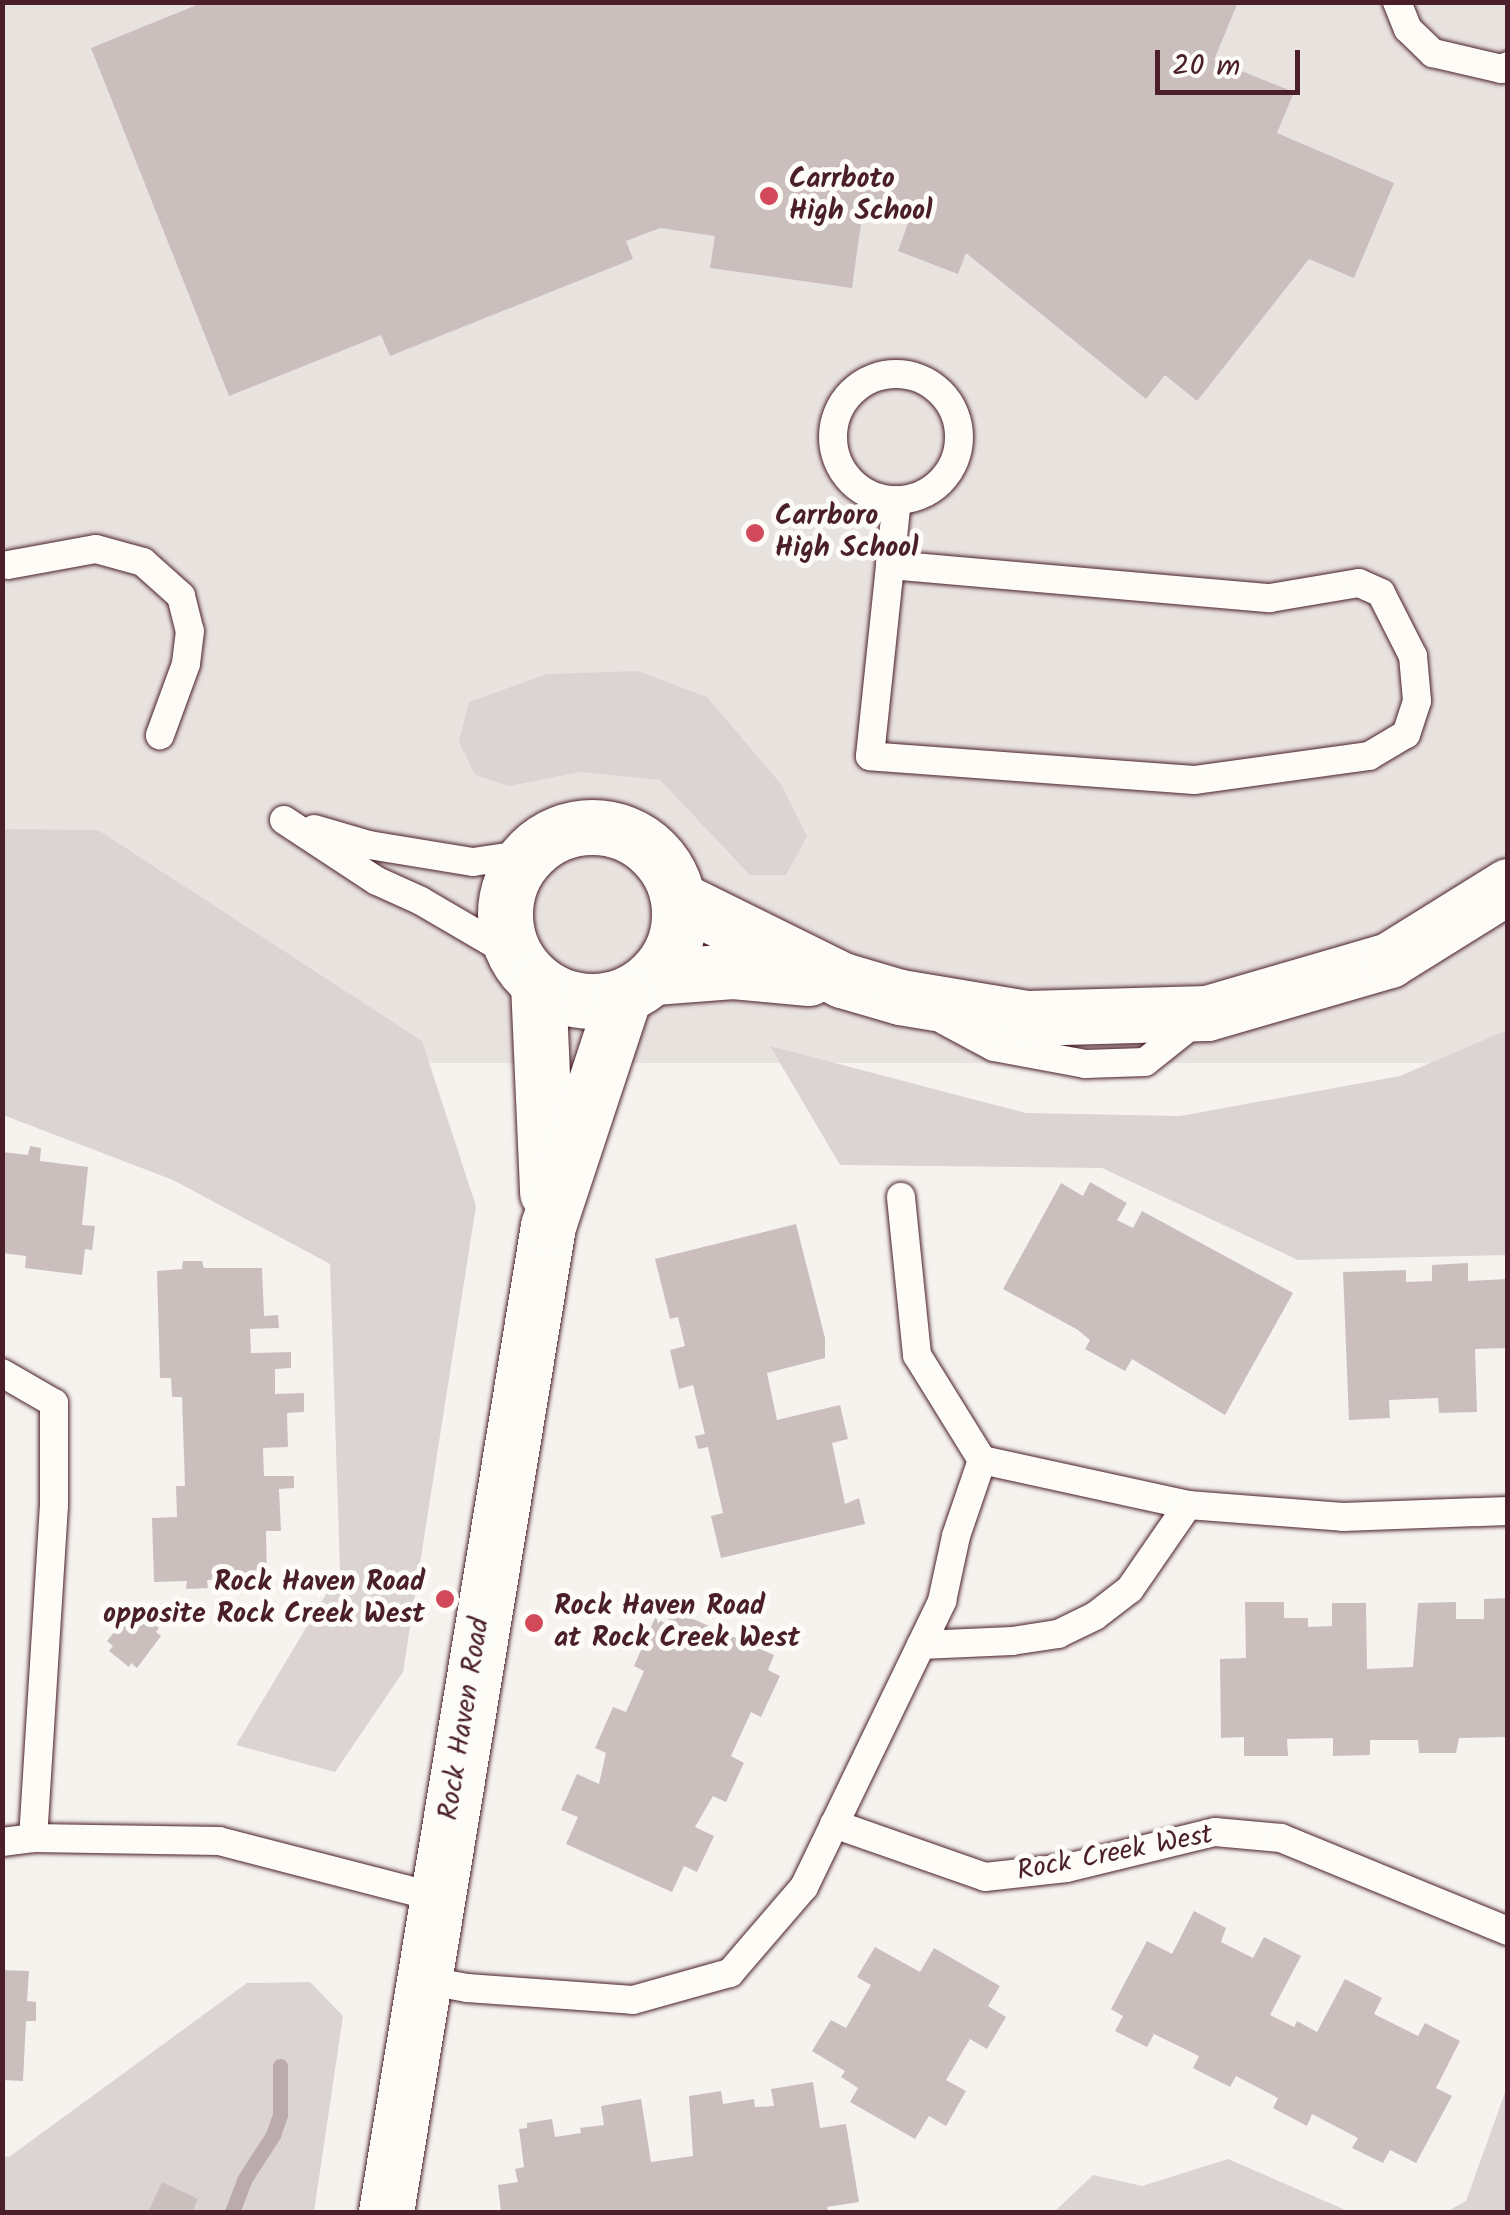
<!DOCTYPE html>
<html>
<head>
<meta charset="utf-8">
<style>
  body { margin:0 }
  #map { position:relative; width:1510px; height:2215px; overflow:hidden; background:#f6f3ef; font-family:Kalam,sans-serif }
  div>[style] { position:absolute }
  .built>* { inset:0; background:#e9e3e0; transform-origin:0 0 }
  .green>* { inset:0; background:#dcd4d2 }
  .stream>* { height:15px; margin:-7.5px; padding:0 7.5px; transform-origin:7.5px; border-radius:7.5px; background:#bbabac }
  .building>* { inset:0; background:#cbbfbe }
  .roads { filter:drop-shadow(0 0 2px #4a1f2b) drop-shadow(0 0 2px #4a1f2b) }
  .service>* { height:28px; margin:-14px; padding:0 14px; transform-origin:14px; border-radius:14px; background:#fdfcf7 }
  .service>.ring { margin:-14px; padding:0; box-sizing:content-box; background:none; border:28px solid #fdfcf7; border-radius:50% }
  .minor>* { height:55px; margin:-27.5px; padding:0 27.5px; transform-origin:27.5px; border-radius:27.5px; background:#fdfcf7 }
  .minor>.ring { margin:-27.5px; padding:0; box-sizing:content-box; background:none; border:55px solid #fdfcf7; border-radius:50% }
  .dots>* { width:28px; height:28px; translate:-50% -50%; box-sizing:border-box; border:5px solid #fdfcf7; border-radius:50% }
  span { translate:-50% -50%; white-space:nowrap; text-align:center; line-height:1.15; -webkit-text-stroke:10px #fdfcf7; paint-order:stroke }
  .poi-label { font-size:28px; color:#4a1f2b; font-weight:700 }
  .left { translate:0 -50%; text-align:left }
  .right { translate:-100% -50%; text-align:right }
  .street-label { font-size:28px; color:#4a1f2b }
  .frame { position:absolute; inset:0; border:5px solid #4a1f2b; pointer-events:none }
  .scale { position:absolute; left:1155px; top:50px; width:145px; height:45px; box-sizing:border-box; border:5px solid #4a1f2b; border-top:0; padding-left:12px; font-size:30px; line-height:35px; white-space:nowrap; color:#4a1f2b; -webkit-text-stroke:8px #fdfcf7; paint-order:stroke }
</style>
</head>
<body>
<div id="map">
  <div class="built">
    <div style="left:2px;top:3px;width:1505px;height:1060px"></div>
  </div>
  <div class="green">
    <div style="clip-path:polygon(638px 671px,707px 697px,781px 784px,807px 836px,786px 875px,750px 875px,660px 780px,581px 772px,509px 786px,475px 775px,459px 742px,469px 702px,547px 674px)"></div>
    <div style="clip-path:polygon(3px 829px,98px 830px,422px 1041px,476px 1206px,403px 1672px,335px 1772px,236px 1745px,340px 1571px,330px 1264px,173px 1180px,3px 1115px)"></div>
    <div style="clip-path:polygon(1507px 1030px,1507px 1255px,1298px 1260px,1102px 1168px,840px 1165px,770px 1046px,1026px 1113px,1180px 1116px,1400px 1076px)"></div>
    <div style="clip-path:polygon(310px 1982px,343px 2016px,314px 2212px,3px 2212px,2px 2156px,9px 2157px,247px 1983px)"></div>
    <div style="clip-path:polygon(1507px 2087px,1507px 2212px,1446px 2212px,1466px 2201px)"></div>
    <div style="clip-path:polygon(1228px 2159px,1350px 2212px,1054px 2212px,1093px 2175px,1142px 2186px)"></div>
  </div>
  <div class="stream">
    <div style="left:232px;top:2212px;width:34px;rotate:-69deg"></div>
    <div style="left:244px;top:2180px;width:54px;rotate:-57.2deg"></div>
    <div style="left:273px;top:2135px;width:21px;rotate:-71deg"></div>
    <div style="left:280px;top:2115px;width:49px;rotate:-90deg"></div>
  </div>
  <div class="building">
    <div style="clip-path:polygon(204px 2px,1238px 2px,1214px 60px,1294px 92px,1277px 133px,1394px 183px,1354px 278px,1309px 259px,1197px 401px,1165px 375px,1146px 399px,966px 253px,958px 274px,898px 251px,911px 215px,863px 209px,852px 288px,710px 268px,715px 236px,660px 228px,626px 241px,633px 259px,390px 356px,381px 335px,229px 396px,91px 48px)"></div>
    <div style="clip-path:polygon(30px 1146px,41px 1148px,40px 1161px,88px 1167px,82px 1225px,95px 1226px,92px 1250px,85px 1249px,82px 1275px,25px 1268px,26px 1256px,2px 1253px,2px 1152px,28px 1155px)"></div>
    <div style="clip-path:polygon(1090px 1182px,1127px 1203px,1117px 1220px,1133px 1228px,1142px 1211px,1293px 1293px,1225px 1415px,1132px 1359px,1125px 1371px,1085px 1349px,1090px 1340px,1078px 1330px,1003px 1289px,1061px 1183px,1083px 1196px)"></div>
    <div style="clip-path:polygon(796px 1224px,825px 1338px,825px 1358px,767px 1373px,777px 1420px,840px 1405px,848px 1439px,832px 1443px,845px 1504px,859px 1498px,865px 1524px,721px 1558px,711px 1516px,723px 1513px,708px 1447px,698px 1449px,695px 1436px,705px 1434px,693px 1385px,679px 1389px,670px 1350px,685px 1346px,678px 1317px,670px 1319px,655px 1259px)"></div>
    <div style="clip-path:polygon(183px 1261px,202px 1261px,204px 1268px,262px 1268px,264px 1316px,278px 1315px,279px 1328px,250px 1329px,251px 1353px,291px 1352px,291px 1368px,275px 1369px,275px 1394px,304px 1393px,304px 1412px,287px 1413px,288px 1447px,263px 1448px,264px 1476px,294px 1476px,294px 1488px,279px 1489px,281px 1531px,266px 1531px,267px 1578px,207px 1580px,208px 1588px,186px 1589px,187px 1581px,154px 1582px,152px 1518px,177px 1517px,176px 1486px,185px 1486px,182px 1397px,172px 1397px,171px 1378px,160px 1378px,157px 1271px,182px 1269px)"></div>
    <div style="clip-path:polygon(1468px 1263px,1468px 1281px,1508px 1279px,1508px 1348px,1475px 1349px,1477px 1412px,1439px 1413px,1438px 1398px,1389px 1400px,1390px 1418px,1349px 1420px,1343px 1272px,1406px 1270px,1406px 1282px,1432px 1281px,1432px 1265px)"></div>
    <div style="clip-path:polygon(1508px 1598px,1508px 1737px,1459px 1738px,1456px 1753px,1419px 1753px,1418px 1740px,1370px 1740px,1370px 1755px,1333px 1756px,1333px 1738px,1287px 1739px,1288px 1756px,1244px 1756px,1244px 1737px,1221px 1738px,1220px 1659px,1246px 1658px,1245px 1602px,1284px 1602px,1284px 1618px,1308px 1618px,1308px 1627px,1332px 1626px,1332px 1603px,1366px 1603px,1367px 1669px,1413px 1667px,1418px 1603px,1456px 1602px,1456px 1619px,1484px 1619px,1484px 1599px)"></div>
    <div style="clip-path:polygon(673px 1610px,774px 1655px,768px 1670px,780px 1676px,761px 1717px,751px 1712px,731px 1756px,744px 1763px,726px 1802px,713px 1796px,695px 1827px,714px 1836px,697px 1872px,684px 1866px,672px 1892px,566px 1844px,578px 1817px,561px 1810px,577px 1774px,599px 1784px,606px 1753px,595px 1748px,613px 1707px,626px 1712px,644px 1671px,634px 1666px,655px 1618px,667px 1624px)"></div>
    <div style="clip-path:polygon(130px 1612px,135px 1616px,138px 1612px,159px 1628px,156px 1632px,161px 1636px,137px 1668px,131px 1663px,129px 1667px,109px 1651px,113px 1646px,107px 1641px)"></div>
    <div style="clip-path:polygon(1194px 1911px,1226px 1928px,1221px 1942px,1253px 1958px,1264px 1937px,1301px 1956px,1270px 2015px,1294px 2027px,1297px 2021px,1317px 2032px,1345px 1979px,1382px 1998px,1374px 2014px,1418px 2036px,1425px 2023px,1460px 2041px,1436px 2088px,1452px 2096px,1416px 2163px,1390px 2150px,1383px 2163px,1352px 2148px,1358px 2138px,1312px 2114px,1307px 2126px,1273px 2108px,1278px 2098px,1236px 2076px,1230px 2087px,1193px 2068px,1199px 2056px,1154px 2034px,1147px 2047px,1115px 2031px,1123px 2016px,1111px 2009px,1147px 1941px,1172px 1954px)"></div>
    <div style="clip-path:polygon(875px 1947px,920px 1972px,934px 1948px,1000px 1986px,988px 2006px,1006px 2017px,987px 2049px,970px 2039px,946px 2080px,966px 2091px,946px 2126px,929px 2116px,915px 2139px,850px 2102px,858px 2088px,841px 2077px,845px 2071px,812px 2051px,831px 2020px,846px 2028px,871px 1985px,857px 1977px)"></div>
    <div style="clip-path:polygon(2px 1970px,29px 1971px,27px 2001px,36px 2002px,36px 2021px,26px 2021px,23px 2081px,2px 2080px)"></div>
    <div style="clip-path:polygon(813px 2082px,820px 2128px,846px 2124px,859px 2202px,827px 2207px,828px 2212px,501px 2212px,498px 2185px,518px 2182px,515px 2169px,524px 2167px,519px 2129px,527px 2128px,527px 2123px,552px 2119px,555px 2137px,581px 2133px,580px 2128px,604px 2125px,601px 2106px,641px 2099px,651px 2162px,693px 2156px,689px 2096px,721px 2091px,723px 2104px,754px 2099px,755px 2107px,774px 2106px,771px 2089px)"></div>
    <div style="clip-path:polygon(162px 2182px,198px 2199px,192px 2212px,148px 2212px)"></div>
  </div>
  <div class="roads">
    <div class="service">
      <div style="left:1397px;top:2px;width:29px;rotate:68deg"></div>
      <div style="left:1408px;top:29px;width:35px;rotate:44deg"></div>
      <div style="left:1433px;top:53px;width:70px;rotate:13.2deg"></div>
      <div style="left:1501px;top:69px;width:8px;rotate:-23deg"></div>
      <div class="ring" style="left:833px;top:374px;width:98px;height:98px"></div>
      <div style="left:8px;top:565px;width:89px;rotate:-10.3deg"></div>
      <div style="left:96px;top:549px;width:49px;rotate:15.5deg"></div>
      <div style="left:143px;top:562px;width:51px;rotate:41.8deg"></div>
      <div style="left:181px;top:596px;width:36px;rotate:76deg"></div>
      <div style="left:190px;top:631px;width:33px;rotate:97deg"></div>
      <div style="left:186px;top:664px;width:76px;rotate:110.1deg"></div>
      <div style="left:890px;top:565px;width:381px;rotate:5deg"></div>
      <div style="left:1270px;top:598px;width:90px;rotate:-9.6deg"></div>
      <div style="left:1359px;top:583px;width:24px;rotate:24deg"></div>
      <div style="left:1381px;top:593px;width:71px;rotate:63.1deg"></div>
      <div style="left:1413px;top:656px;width:45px;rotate:84.9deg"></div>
      <div style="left:1417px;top:701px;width:35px;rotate:108deg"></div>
      <div style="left:1406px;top:734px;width:43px;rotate:149.3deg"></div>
      <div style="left:1369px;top:756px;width:177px;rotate:172.2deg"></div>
      <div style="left:1194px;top:780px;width:325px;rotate:-175.8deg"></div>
      <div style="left:870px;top:756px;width:192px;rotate:-84deg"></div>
      <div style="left:890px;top:565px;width:65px;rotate:-83.9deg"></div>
      <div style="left:284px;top:820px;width:111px;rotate:33.3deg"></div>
      <div style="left:377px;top:881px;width:48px;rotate:24.4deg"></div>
      <div style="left:421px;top:901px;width:109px;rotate:30.3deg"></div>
      <div style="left:314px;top:829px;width:57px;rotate:16.2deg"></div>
      <div style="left:369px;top:845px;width:105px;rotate:9.3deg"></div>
      <div style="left:473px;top:862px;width:56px;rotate:-8.3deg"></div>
      <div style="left:945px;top:1021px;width:55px;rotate:28deg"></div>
      <div style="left:994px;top:1047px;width:93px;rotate:10.6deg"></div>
      <div style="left:1085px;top:1064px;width:60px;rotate:-1.9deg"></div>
      <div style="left:1145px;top:1062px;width:69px;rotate:-38.5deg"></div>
      <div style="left:2px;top:1373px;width:60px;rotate:30deg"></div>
      <div style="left:54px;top:1403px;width:102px;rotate:90deg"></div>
      <div style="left:54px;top:1505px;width:334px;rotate:93.6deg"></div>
      <div style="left:982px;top:1460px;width:211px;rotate:12.3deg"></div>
      <div style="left:1188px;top:1505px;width:155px;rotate:4.4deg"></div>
      <div style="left:1343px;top:1517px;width:165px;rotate:-2.1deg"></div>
      <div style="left:921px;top:1645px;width:91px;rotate:-2.5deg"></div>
      <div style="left:1012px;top:1641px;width:47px;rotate:-8.7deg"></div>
      <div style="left:1058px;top:1634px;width:41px;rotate:-25.9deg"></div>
      <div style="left:1095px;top:1616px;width:44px;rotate:-37.6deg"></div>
      <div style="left:1130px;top:1589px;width:102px;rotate:-55.4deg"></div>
      <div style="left:834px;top:1824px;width:160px;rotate:19.3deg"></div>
      <div style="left:985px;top:1877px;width:82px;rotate:-6.3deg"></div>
      <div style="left:1067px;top:1868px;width:152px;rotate:-13.7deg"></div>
      <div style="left:1215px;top:1832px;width:66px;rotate:5.2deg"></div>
      <div style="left:1281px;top:1838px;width:245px;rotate:22.3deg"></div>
      <div style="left:2px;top:1842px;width:31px;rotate:-7deg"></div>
      <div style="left:33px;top:1838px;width:186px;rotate:0.9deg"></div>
      <div style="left:219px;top:1841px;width:224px;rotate:14.5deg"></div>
      <div style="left:423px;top:1980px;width:45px;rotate:10.3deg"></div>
      <div style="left:467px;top:1988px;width:166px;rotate:4.1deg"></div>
      <div style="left:633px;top:2000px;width:101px;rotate:-15.6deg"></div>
      <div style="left:730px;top:1973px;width:113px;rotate:-49.3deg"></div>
      <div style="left:804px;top:1887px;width:318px;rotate:-64.2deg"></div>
      <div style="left:942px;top:1601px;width:66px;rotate:-77.8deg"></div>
      <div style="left:956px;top:1536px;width:80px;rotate:-71.1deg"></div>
      <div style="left:982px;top:1460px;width:123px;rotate:-121.8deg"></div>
      <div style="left:917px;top:1355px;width:159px;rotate:-95.8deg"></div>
    </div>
    <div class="minor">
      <div class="ring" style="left:505px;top:827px;width:119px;height:119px"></div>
      <div style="left:680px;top:900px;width:181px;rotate:26.3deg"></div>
      <div style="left:842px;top:980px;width:60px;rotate:16.3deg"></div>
      <div style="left:900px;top:997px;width:129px;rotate:9.4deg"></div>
      <div style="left:1027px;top:1018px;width:180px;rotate:-1.6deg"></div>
      <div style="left:1207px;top:1013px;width:190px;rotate:-16.2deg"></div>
      <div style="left:1389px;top:960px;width:140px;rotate:-31.9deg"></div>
      <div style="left:654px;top:977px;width:79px;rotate:-4.3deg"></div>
      <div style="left:733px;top:971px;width:76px;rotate:5.3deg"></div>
      <div style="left:538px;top:983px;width:210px;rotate:87.5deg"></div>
      <div style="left:386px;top:2212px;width:999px;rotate:-80.67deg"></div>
      <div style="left:548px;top:1226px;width:242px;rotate:-71.7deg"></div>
    </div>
  </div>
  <div class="dots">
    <div style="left:769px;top:196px;background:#d1495b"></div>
    <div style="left:755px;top:533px;background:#d1495b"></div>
    <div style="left:445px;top:1599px;background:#d1495b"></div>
    <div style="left:534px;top:1623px;background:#d1495b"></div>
  </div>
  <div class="poi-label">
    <span class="left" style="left:789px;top:196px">Carrboto<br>High School</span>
    <span class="left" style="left:775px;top:533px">Carrboro<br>High School</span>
    <span class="right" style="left:425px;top:1599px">Rock Haven Road<br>opposite Rock Creek West</span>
    <span class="left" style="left:554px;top:1623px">Rock Haven Road<br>at Rock Creek West</span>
  </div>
  <div class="street-label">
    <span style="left:465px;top:1719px;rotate:-81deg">Rock Haven Road</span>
    <span style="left:1115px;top:1854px;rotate:-11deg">Rock Creek West</span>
  </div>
  <div class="frame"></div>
  <div class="scale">20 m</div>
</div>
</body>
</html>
